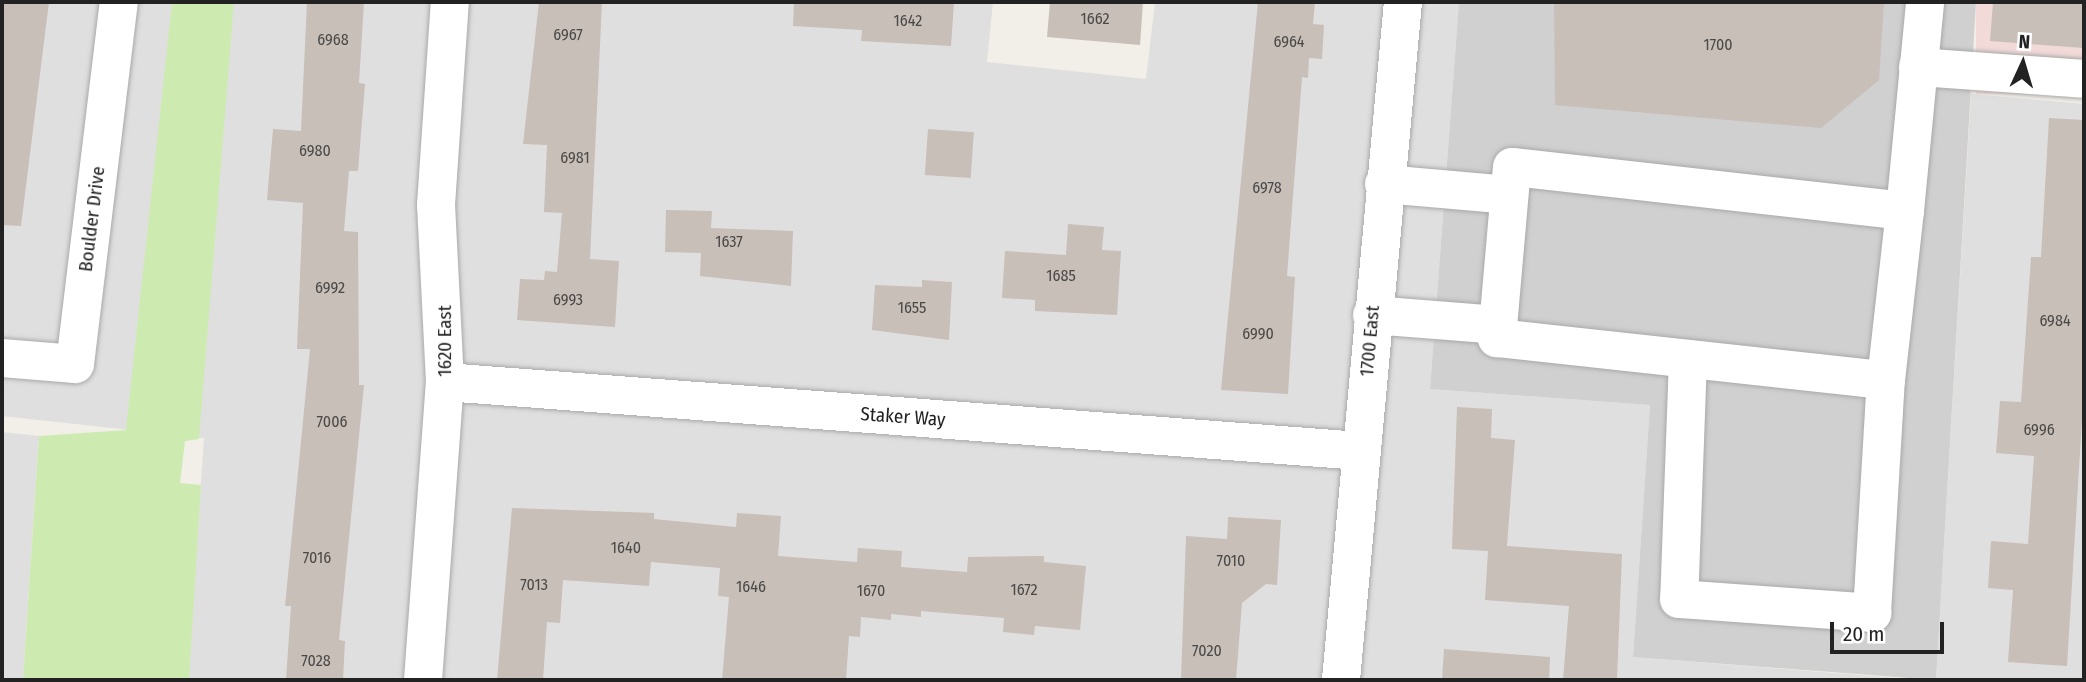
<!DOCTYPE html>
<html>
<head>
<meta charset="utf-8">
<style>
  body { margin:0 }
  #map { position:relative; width:2086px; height:682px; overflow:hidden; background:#f2efe9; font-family:"Fira Sans Condensed",sans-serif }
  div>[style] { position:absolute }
  .residential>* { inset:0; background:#e0dfdf }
  .commercial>* { inset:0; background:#f2dad9; transform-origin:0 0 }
  .religious>* { inset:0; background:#d0d0d0 }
  .grass>* { inset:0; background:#cdebb0 }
  .building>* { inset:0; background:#c7bfb8; transform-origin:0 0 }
  .roads { filter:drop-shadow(0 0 2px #a9a9a9) drop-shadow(0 0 2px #a9a9a9) }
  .minor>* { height:38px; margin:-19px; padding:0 19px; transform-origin:19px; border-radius:19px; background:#fff }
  span { translate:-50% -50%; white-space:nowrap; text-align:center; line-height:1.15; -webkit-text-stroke:5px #fff; paint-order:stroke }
  .number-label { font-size:16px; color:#4b4948 }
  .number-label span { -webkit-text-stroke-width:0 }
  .street-label { font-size:19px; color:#222 }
  .frame { position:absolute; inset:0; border:4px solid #222; pointer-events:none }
  .north { position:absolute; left:1988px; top:28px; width:70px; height:70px; -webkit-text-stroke:5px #fff; paint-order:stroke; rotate:4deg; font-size:19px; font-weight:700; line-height:28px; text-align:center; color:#222 }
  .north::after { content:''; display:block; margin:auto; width:24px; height:32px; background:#222; clip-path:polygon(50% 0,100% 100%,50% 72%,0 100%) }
  .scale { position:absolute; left:1830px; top:622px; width:114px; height:32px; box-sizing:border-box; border:4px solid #222; border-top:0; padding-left:9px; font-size:21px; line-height:24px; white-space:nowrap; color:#222; -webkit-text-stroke:5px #fff; paint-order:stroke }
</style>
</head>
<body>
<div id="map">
  <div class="residential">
    <div style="clip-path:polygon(2px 2px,993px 2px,987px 62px,1146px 79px,1155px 2px,1459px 2px,1430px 389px,1650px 405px,1633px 657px,1923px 680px,187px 680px,204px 438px,2px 416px)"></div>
    <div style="clip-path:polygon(1971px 94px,2084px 104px,2084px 680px,1936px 680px)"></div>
    <div style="clip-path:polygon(2px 432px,39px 436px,23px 680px,2px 680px)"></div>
  </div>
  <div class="commercial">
    <div style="left:1976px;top:2px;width:108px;height:92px"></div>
  </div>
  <div class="religious">
    <div style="clip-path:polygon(1459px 2px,1976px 2px,1936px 680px,1633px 657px,1650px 405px,1430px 389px)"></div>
  </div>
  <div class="grass">
    <div style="clip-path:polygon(172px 2px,234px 2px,199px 439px,185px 441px,180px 483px,201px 485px,189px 680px,23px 680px,39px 436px,126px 430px)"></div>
  </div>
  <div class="building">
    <div style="clip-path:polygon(2px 2px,49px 2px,21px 226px,2px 225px)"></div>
    <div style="clip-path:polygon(307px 2px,364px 2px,359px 83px,365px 84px,358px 171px,349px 171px,344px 231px,358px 232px,359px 385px,364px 385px,339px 640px,345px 641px,343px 680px,286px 680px,291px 606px,285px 606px,310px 349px,297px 349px,303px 203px,267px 200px,273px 129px,301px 131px)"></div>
    <div style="clip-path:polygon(539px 2px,602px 2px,590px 259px,619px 261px,615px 327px,517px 320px,520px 279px,544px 280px,545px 271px,557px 272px,562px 213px,544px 212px,547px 145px,523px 144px)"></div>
    <div style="clip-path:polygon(794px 2px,954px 2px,951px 46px,861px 41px,862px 30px,793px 26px)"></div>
    <div style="clip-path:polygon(1050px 2px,1143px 2px,1140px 45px,1047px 37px)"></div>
    <div style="clip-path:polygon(1258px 2px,1315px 2px,1313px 24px,1324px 25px,1322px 59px,1309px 58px,1308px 78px,1302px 77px,1287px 276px,1295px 277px,1288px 394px,1221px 390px)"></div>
    <div style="clip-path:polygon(1554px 2px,1884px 2px,1879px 80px,1821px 128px,1555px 105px)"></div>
    <div style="clip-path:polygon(1993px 2px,2084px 3px,2084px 48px,1990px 41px)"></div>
    <div style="clip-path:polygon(2049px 118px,2084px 120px,2084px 386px,2067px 666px,2008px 662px,2013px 590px,1988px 588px,1991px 541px,2028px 544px,2034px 456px,1996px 453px,2000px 401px,2021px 402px,2031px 257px,2041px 257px)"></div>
    <div style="left:928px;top:129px;width:46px;height:46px;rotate:4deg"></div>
    <div style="clip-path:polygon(666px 210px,712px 211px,711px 228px,793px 231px,791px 286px,700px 276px,701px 253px,665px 252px)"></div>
    <div style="clip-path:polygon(1068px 224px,1104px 227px,1102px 250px,1121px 251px,1117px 315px,1035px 311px,1035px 300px,1002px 298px,1005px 251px,1066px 255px)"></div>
    <div style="clip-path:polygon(922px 280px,952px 282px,949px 340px,872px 330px,875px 285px,922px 287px)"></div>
    <div style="clip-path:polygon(1457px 407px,1492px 409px,1491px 438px,1515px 440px,1507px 546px,1622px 554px,1617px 680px,1563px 680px,1569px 606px,1485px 600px,1488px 551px,1452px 549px)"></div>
    <div style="clip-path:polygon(512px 508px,654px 513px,654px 519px,736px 527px,737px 513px,781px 516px,778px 556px,857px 562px,858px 548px,902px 551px,901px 567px,967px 572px,968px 557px,1044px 556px,1044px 562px,1086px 566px,1080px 630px,1035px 626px,1034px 635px,1003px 632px,1004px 618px,921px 611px,921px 617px,891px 614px,891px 620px,861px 617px,860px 637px,849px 636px,846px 680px,722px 680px,729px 597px,718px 596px,720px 568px,651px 562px,649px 586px,563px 580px,560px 623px,547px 622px,543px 680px,497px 680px)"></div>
    <div style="clip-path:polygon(1228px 517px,1281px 520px,1277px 585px,1266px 584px,1242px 603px,1236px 680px,1181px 680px,1186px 536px,1227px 539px)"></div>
    <div style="clip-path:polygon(1444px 649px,1550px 657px,1549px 680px,1442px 680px)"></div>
  </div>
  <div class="roads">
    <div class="minor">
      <div style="left:1918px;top:67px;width:166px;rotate:4.1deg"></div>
      <div style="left:1384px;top:184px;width:125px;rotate:5deg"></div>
      <div style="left:1905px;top:211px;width:395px;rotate:-173.6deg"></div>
      <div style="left:1512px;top:167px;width:172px;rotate:95deg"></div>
      <div style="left:1497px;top:338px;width:391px;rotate:6.2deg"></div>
      <div style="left:1886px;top:380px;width:170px;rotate:-83.6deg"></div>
      <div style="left:1905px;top:211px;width:210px;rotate:-84.5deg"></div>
      <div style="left:1372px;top:315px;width:126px;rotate:4.5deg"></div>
      <div style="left:2px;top:358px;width:73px;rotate:4.7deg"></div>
      <div style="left:75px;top:364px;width:365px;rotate:-83.1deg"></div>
      <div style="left:1688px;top:359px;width:240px;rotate:92.1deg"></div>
      <div style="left:1679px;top:599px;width:194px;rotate:4.1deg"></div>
      <div style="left:1872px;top:613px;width:233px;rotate:-86.6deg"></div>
      <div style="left:445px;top:382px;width:919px;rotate:4.31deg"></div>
      <div style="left:423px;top:680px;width:299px;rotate:-85.8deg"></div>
      <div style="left:445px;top:382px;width:177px;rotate:-92.9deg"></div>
      <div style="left:436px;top:205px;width:203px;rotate:-86.1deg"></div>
      <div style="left:1341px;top:680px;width:681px;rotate:-84.78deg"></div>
    </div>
  </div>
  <div class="number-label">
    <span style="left:1095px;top:19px">1662</span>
    <span style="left:908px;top:21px">1642</span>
    <span style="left:568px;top:35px">6967</span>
    <span style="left:333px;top:40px">6968</span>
    <span style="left:1289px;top:42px">6964</span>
    <span style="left:1718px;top:45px">1700</span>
    <span style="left:315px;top:151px">6980</span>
    <span style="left:575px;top:158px">6981</span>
    <span style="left:1267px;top:188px">6978</span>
    <span style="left:729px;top:242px">1637</span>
    <span style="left:1061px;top:276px">1685</span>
    <span style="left:330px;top:288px">6992</span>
    <span style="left:568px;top:300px">6993</span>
    <span style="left:912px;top:308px">1655</span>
    <span style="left:2055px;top:321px">6984</span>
    <span style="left:1258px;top:334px">6990</span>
    <span style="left:332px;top:422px">7006</span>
    <span style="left:2039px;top:430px">6996</span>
    <span style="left:626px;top:548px">1640</span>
    <span style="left:317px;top:558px">7016</span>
    <span style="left:1231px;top:561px">7010</span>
    <span style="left:534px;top:585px">7013</span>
    <span style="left:751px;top:587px">1646</span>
    <span style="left:1024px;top:590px">1672</span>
    <span style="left:871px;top:591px">1670</span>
    <span style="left:1207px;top:651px">7020</span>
    <span style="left:316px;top:661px">7028</span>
  </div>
  <div class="street-label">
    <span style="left:92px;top:219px;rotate:-83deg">Boulder Drive</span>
    <span style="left:445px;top:341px;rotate:-90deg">1620 East</span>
    <span style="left:1370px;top:341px;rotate:-85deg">1700 East</span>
    <span style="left:903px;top:417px;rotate:4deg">Staker Way</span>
  </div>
  <div class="frame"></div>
  <div class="north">N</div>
  <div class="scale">20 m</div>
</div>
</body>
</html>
